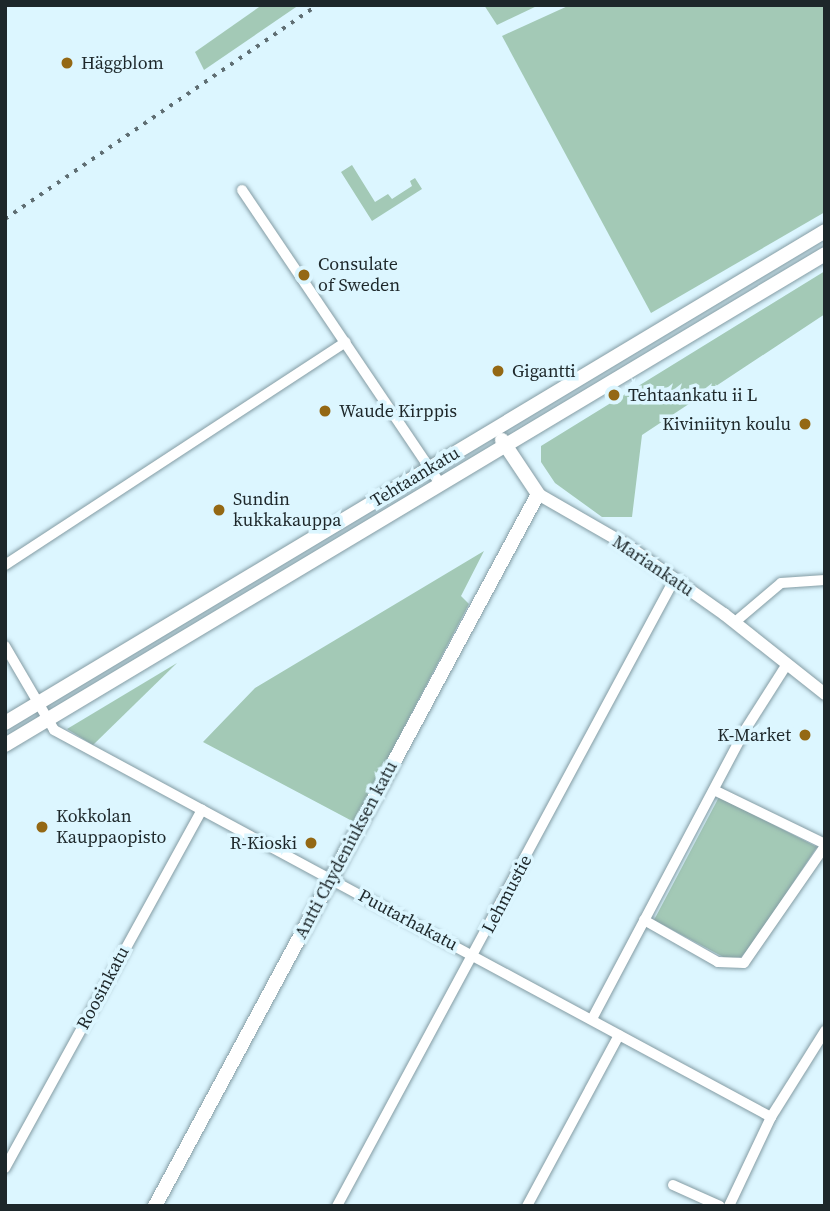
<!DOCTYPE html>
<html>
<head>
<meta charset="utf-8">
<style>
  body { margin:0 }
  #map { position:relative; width:830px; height:1211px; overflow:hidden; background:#dcf6ff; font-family:"Source Serif 4",serif }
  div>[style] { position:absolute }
  .green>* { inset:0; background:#a3c9b6 }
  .roads { filter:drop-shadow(0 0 2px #849ca4) drop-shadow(0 0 2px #849ca4) }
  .minor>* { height:10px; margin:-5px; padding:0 5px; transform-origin:5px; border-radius:5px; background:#fff }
  .tertiary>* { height:12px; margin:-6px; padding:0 6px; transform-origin:6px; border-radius:6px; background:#fff }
  .secondary>* { height:14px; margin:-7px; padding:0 7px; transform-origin:7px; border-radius:7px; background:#fff }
  .rail>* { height:3.5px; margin-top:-1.75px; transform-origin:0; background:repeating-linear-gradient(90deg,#5f6e73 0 3.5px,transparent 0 10.5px) }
  .dots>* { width:19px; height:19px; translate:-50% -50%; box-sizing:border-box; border:4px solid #dcf6ff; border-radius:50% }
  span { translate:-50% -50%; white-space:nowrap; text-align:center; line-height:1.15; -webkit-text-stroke:7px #dcf6ff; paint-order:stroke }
  .poi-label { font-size:18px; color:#1d272a }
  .left { translate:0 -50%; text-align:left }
  .right { translate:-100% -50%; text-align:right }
  .street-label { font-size:18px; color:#1d272a }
  .frame { position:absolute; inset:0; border:7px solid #1d272a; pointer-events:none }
</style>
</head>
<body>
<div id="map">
  <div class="green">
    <div style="clip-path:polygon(262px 5px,299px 5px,204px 70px,195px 52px)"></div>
    <div style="clip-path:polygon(484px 5px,539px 5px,497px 25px)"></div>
    <div style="clip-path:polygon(570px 5px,825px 5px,825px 212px,651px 313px,502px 36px)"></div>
    <div style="clip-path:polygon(352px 165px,375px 202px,388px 194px,392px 199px,412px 186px,410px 181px,415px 178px,422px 189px,372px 221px,341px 172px)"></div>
    <div style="clip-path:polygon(825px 271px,825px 314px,642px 435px,632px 517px,602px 517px,555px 483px,541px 462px,541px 446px)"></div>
    <div style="clip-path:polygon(484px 551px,461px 596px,469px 604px,354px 822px,203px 742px,255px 688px)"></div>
    <div style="clip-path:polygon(177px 663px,93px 745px,67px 729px)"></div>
    <div style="clip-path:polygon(719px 797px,817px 847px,751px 946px,741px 957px,727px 959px,654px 920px)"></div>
  </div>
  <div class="roads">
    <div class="minor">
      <div style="left:242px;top:190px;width:354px;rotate:56deg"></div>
      <div style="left:5px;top:565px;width:407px;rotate:-33.2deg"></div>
      <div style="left:735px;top:622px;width:60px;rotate:-40.3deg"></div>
      <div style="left:781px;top:583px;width:44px;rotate:-3.9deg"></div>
      <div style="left:5px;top:646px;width:97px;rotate:59.7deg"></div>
      <div style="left:54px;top:730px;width:815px;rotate:28.36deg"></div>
      <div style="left:714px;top:790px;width:123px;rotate:25.9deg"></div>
      <div style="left:644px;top:920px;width:85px;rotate:29.6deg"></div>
      <div style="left:718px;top:962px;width:26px;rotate:2deg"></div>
      <div style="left:744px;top:963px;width:142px;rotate:-55.3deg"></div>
      <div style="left:592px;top:1019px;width:327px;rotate:-62.1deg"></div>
      <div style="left:745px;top:730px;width:78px;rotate:-57.5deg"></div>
      <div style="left:5px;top:1168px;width:409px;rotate:-61.2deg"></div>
      <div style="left:673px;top:1185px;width:51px;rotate:24.1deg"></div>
      <div style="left:337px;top:1206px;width:711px;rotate:-61.7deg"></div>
      <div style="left:527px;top:1206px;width:194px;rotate:-61.7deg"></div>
      <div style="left:729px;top:1206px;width:98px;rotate:-64.7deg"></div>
      <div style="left:771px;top:1117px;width:102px;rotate:-57.9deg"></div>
    </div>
    <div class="tertiary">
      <div style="left:538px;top:494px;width:100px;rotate:29.9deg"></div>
      <div style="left:625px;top:544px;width:121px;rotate:35.3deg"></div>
      <div style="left:724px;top:614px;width:129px;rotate:38.4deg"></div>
    </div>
    <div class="secondary">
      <div style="left:5px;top:723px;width:956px;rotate:-30.96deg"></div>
      <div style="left:5px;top:745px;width:956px;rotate:-30.91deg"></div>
      <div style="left:155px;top:1206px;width:808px;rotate:-61.72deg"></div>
      <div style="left:538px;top:494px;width:65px;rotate:-123.7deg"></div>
    </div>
  </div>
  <div class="rail">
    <div style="left:5px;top:219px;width:378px;rotate:-34.4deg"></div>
  </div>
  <div class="dots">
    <div style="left:67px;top:63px;background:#946814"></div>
    <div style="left:304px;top:275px;background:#946814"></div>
    <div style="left:498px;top:371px;background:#946814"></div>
    <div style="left:614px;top:395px;background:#946814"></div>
    <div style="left:325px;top:411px;background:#946814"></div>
    <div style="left:805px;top:424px;background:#946814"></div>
    <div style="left:219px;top:510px;background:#946814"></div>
    <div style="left:805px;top:735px;background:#946814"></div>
    <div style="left:42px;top:827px;background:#946814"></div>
    <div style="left:311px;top:843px;background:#946814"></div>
  </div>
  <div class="poi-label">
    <span class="left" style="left:81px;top:63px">Häggblom</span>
    <span class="left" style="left:318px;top:275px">Consulate<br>of Sweden</span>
    <span class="left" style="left:512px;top:371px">Gigantti</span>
    <span class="left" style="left:628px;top:395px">Tehtaankatu ii L</span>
    <span class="left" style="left:339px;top:411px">Waude Kirppis</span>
    <span class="right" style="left:791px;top:424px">Kiviniityn koulu</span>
    <span class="left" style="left:233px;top:510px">Sundin<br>kukkakauppa</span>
    <span class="right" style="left:791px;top:735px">K-Market</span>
    <span class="left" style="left:56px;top:827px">Kokkolan<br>Kauppaopisto</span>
    <span class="right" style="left:297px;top:843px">R-Kioski</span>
  </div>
  <div class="street-label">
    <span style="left:415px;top:477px;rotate:-31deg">Tehtaankatu</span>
    <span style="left:653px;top:566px;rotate:34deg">Mariankatu</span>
    <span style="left:346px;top:850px;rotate:-62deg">Antti Chydeniuksen katu</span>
    <span style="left:507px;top:894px;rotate:-62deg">Lehmustie</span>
    <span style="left:408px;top:920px;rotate:28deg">Puutarhakatu</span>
    <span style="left:103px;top:988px;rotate:-62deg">Roosinkatu</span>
  </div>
  <div class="frame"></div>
</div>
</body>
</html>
